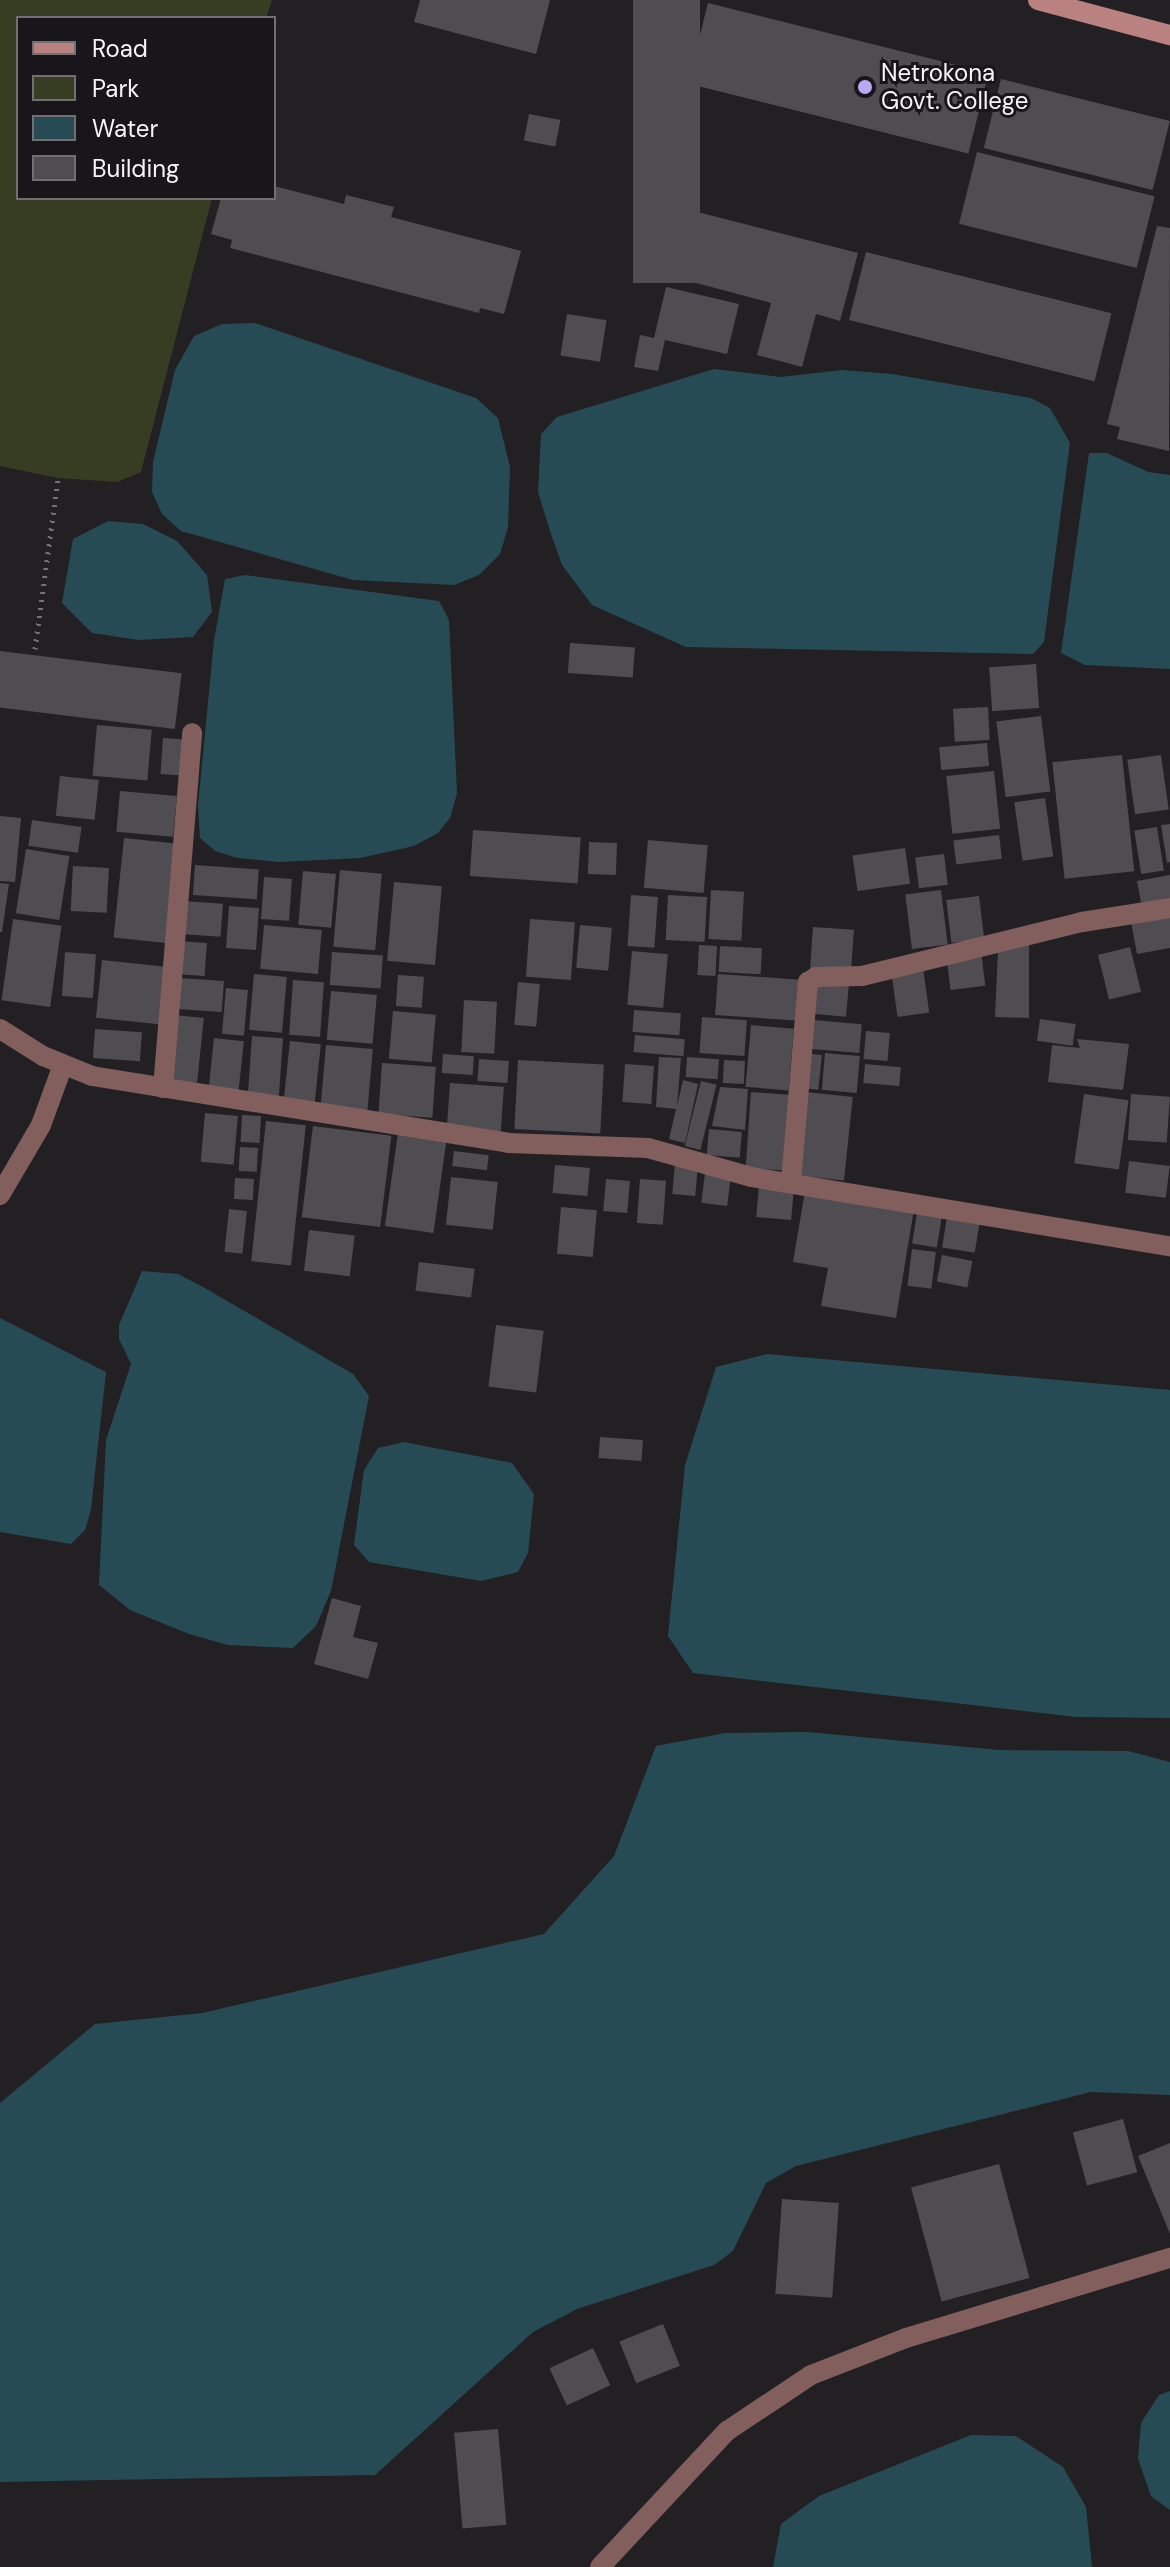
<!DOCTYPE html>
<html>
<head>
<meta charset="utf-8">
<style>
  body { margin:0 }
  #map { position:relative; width:1170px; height:2567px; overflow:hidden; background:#222023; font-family:"DM Sans",sans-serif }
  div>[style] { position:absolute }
  .green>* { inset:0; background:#373d23 }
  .water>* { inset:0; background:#264b54 }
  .building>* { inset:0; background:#4f4d51; transform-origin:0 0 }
  .path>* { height:5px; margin-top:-2.5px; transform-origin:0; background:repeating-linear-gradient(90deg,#757376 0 2px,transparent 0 8px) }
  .minor>* { height:20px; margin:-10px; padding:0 10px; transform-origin:10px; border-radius:10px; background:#825e5d }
  .tertiary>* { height:20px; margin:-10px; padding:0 10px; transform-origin:10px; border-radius:10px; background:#825e5d }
  .secondary>* { height:20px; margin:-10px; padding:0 10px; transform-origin:10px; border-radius:10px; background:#b9817f }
  .dots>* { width:22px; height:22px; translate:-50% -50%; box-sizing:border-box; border:4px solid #18161a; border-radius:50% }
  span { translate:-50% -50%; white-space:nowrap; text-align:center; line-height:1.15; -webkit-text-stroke:6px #18161a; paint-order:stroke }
  .poi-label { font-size:24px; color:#f6f4f7 }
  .left { translate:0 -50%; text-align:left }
  .legend { position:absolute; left:16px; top:16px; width:260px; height:184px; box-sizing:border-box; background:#18161a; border:2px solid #716f72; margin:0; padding:10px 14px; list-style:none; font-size:24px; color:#f6f4f7 }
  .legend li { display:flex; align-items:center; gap:16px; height:40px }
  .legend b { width:40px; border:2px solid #716f72 }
</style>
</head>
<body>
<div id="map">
  <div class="green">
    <div style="clip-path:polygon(0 0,272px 0,266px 18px,18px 18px,18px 198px,212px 198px,141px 472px,117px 482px,58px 478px,0 466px)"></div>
  </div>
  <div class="water">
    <div style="clip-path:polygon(255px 323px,476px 398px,498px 418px,510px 467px,508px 527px,500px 554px,479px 575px,454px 585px,353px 580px,181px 531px,162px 514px,152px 492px,153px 462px,175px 370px,194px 336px,222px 324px)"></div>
    <div style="clip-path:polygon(714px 369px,781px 377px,842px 370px,892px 374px,1031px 398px,1050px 408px,1070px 443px,1044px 642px,1033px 654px,686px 647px,592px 605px,562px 565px,550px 531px,538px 492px,541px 434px,557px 417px)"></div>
    <div style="clip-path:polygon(1089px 453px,1107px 453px,1148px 472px,1170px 475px,1170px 669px,1085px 665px,1061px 653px)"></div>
    <div style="clip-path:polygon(108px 521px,143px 524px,177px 541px,207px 575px,212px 612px,193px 637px,139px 640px,92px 633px,62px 603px,73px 539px)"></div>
    <div style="clip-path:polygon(245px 575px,439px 601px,449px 620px,457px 793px,450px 818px,438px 833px,414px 846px,360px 858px,279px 862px,237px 858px,215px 851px,200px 838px,198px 806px,214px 640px,225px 579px)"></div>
    <div style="clip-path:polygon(142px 1271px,178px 1274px,203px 1287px,353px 1374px,369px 1396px,331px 1591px,316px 1626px,293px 1648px,228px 1645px,189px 1634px,130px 1610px,99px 1585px,106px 1440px,131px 1364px,119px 1339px,119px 1325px)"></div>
    <div style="clip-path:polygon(0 1318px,106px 1372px,91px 1509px,85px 1530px,71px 1544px,0 1532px)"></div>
    <div style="clip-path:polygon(767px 1354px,1170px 1390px,1170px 1718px,1076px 1717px,693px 1673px,668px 1636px,685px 1465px,716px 1367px)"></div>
    <div style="clip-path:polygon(404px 1442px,512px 1463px,534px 1494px,528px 1553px,518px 1572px,481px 1581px,369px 1562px,354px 1545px,364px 1470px,378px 1448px)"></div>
    <div style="clip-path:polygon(808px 1732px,999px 1750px,1128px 1751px,1170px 1762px,1170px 2095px,1091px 2092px,796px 2166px,766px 2183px,733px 2251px,714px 2265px,577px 2309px,533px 2332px,375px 2475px,0 2482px,0 2103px,95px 2024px,202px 2013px,544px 1934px,614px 1856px,656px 1746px,725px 1733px)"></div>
    <div style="clip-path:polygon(1170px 2391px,1170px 2510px,1151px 2496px,1138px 2459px,1141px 2423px,1159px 2395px)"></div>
    <div style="clip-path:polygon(971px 2435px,1016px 2436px,1063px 2467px,1086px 2507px,1092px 2567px,773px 2567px,781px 2524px,819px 2496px)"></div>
  </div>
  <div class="building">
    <div style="clip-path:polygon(420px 0,550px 0,536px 54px,414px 22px)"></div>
    <div style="left:633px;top:0;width:67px;height:283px"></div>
    <div style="left:708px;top:3px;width:289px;height:83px;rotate:14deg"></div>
    <div style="left:1001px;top:79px;width:174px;height:71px;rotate:14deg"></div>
    <div style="left:529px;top:114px;width:32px;height:27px;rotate:11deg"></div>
    <div style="left:977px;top:152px;width:183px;height:74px;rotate:14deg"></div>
    <div style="clip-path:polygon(274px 186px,344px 204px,346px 195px,394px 207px,391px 217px,521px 251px,504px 314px,480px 308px,479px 313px,230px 248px,232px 240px,211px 234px,221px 198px,274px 198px)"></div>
    <div style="clip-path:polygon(682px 208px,858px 253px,840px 321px,816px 314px,802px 367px,757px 355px,771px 303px,689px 281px,694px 262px,670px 256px)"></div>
    <div style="clip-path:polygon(1157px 226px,1170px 228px,1169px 451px,1117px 439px,1120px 427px,1107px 424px)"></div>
    <div style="left:866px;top:252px;width:253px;height:70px;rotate:14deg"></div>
    <div style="clip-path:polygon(666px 287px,739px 304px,727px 354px,665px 340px,658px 371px,634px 367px,640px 335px,654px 338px)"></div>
    <div style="left:567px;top:314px;width:40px;height:42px;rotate:9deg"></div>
    <div style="left:570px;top:643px;width:65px;height:30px;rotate:4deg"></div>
    <div style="left:0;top:651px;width:183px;height:56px;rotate:7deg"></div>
    <div style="left:1036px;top:664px;width:44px;height:47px;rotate:86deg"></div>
    <div style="left:988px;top:707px;width:33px;height:35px;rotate:87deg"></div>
    <div style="left:1041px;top:716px;width:76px;height:45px;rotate:83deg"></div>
    <div style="left:97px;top:725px;width:55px;height:51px;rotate:5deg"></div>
    <div style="left:163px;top:738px;width:29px;height:36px;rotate:4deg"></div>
    <div style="left:987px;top:743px;width:23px;height:48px;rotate:85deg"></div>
    <div style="left:1122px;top:755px;width:117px;height:70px;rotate:84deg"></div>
    <div style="left:1161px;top:755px;width:55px;height:34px;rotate:82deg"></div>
    <div style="left:994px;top:771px;width:58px;height:48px;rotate:84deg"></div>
    <div style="left:60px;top:776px;width:39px;height:40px;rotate:6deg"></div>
    <div style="left:120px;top:791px;width:57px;height:41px;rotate:5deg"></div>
    <div style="left:1045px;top:798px;width:59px;height:31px;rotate:82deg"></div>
    <div style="clip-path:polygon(0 816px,21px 818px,15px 882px,0 881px)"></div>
    <div style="left:32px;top:820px;width:50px;height:26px;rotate:8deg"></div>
    <div style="clip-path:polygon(1170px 824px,1170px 862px,1167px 863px,1161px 825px)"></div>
    <div style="left:1157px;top:827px;width:44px;height:23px;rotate:81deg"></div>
    <div style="left:473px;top:830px;width:108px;height:46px;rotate:4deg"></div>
    <div style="left:999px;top:835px;width:24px;height:46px;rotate:83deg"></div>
    <div style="left:124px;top:838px;width:57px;height:100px;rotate:6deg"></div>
    <div style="left:648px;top:840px;width:60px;height:48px;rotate:5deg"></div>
    <div style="left:589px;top:842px;width:28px;height:32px;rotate:2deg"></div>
    <div style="left:905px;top:848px;width:36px;height:53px;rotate:82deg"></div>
    <div style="left:26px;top:849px;width:44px;height:65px;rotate:9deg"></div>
    <div style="left:944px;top:854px;width:31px;height:29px;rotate:83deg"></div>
    <div style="left:195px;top:865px;width:64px;height:30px;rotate:4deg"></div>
    <div style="left:73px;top:866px;width:36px;height:45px;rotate:3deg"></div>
    <div style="left:340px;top:870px;width:42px;height:77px;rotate:5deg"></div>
    <div style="left:303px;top:871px;width:33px;height:54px;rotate:5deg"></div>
    <div style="clip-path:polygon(1170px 875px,1170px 903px,1142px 908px,1137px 881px)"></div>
    <div style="left:264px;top:877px;width:28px;height:42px;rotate:4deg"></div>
    <div style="left:394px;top:882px;width:48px;height:79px;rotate:5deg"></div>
    <div style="clip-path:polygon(0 883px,9px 884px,2px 932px,0 932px)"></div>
    <div style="left:711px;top:890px;width:33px;height:49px;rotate:3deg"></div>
    <div style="left:941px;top:890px;width:55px;height:36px;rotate:83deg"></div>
    <div style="left:631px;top:895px;width:27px;height:51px;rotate:4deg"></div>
    <div style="left:668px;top:895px;width:39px;height:45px;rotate:3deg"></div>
    <div style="left:979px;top:896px;width:43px;height:33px;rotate:83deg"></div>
    <div style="left:183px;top:901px;width:40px;height:33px;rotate:4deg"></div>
    <div style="left:229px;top:906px;width:30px;height:42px;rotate:4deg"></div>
    <div style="clip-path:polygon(1170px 915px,1170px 948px,1137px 954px,1131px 922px)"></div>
    <div style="left:13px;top:919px;width:49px;height:82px;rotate:8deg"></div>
    <div style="left:530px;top:919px;width:45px;height:58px;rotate:4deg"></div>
    <div style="left:264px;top:925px;width:58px;height:44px;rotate:5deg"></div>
    <div style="left:580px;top:925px;width:32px;height:43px;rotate:5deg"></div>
    <div style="left:813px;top:927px;width:41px;height:43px;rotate:4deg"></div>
    <div style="left:178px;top:941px;width:29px;height:33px;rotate:4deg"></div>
    <div style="clip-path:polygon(1029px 941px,1029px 1018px,995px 1017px,998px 950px)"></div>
    <div style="left:699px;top:945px;width:18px;height:30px;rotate:3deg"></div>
    <div style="left:720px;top:946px;width:42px;height:26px;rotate:3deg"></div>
    <div style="left:1130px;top:947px;width:46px;height:33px;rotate:76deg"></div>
    <div style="left:632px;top:951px;width:36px;height:54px;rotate:5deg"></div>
    <div style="left:981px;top:951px;width:35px;height:35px;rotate:83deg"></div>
    <div style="left:65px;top:952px;width:31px;height:44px;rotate:4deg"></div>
    <div style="left:332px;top:952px;width:51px;height:33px;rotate:4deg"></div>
    <div style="left:102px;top:960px;width:66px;height:58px;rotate:6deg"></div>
    <div style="left:923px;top:968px;width:45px;height:32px;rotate:82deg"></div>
    <div style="left:254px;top:974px;width:33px;height:56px;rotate:5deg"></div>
    <div style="left:718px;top:974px;width:82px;height:41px;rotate:4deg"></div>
    <div style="left:398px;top:975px;width:26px;height:31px;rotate:4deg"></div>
    <div style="left:180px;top:978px;width:44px;height:31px;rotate:4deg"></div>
    <div style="left:293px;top:980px;width:31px;height:55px;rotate:4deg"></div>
    <div style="left:815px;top:981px;width:34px;height:33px;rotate:5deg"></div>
    <div style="left:518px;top:982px;width:22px;height:43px;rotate:5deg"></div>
    <div style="left:226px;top:988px;width:22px;height:46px;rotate:5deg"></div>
    <div style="left:331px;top:991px;width:46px;height:49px;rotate:5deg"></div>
    <div style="left:464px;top:1000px;width:33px;height:52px;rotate:3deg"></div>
    <div style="left:634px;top:1010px;width:47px;height:22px;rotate:4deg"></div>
    <div style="left:393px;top:1011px;width:43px;height:48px;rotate:5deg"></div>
    <div style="left:175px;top:1015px;width:29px;height:65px;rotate:6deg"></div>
    <div style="left:702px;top:1017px;width:45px;height:36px;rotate:4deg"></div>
    <div style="left:1040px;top:1019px;width:36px;height:22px;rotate:8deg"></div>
    <div style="left:814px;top:1020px;width:48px;height:29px;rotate:5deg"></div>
    <div style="left:751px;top:1025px;width:43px;height:62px;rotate:5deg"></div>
    <div style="left:95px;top:1029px;width:47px;height:29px;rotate:4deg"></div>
    <div style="left:866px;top:1031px;width:24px;height:28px;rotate:5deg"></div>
    <div style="left:635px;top:1035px;width:50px;height:17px;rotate:5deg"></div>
    <div style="left:252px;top:1036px;width:31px;height:60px;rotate:4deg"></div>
    <div style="left:214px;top:1038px;width:30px;height:54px;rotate:6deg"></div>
    <div style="clip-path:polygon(1077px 1039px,1129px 1044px,1123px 1090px,1048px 1082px,1052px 1045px,1080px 1048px)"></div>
    <div style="left:290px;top:1041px;width:31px;height:61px;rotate:6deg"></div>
    <div style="left:326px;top:1045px;width:47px;height:65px;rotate:5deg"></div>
    <div style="left:803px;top:1053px;width:19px;height:35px;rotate:6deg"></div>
    <div style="left:825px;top:1053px;width:35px;height:37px;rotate:5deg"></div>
    <div style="left:443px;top:1054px;width:31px;height:19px;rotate:4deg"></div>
    <div style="clip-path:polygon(659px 1057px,681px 1058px,677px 1106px,683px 1080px,698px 1084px,685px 1143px,669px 1139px,676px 1109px,656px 1107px)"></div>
    <div style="left:687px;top:1057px;width:32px;height:20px;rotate:4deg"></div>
    <div style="left:479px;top:1059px;width:30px;height:22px;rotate:4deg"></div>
    <div style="left:518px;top:1060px;width:86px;height:69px;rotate:3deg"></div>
    <div style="left:724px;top:1060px;width:21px;height:23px;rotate:3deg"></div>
    <div style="left:382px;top:1063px;width:54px;height:51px;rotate:4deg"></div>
    <div style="left:625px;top:1064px;width:29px;height:38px;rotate:4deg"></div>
    <div style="left:865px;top:1064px;width:36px;height:19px;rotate:5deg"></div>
    <div style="left:701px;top:1081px;width:16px;height:67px;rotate:14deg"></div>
    <div style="left:450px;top:1083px;width:54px;height:45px;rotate:4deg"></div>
    <div style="clip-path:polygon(720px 1087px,748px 1089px,745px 1130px,712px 1126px)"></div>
    <div style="left:751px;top:1092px;width:45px;height:76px;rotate:4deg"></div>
    <div style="left:806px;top:1092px;width:47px;height:84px;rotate:6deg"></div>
    <div style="left:1084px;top:1094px;width:45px;height:70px;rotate:8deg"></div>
    <div style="left:1131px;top:1094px;width:39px;height:46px;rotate:4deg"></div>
    <div style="left:205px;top:1113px;width:33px;height:49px;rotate:5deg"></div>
    <div style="left:242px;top:1115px;width:19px;height:27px;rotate:3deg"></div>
    <div style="left:266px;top:1121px;width:40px;height:141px;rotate:6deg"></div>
    <div style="left:313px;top:1126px;width:79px;height:92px;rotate:7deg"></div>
    <div style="left:709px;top:1129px;width:33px;height:26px;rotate:5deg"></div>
    <div style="left:398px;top:1133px;width:49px;height:94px;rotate:8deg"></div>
    <div style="left:240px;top:1147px;width:18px;height:24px;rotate:3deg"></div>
    <div style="left:454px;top:1151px;width:35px;height:15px;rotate:7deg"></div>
    <div style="left:1129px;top:1161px;width:41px;height:32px;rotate:7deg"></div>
    <div style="left:675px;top:1163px;width:23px;height:31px;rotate:5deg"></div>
    <div style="left:555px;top:1165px;width:35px;height:28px;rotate:5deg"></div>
    <div style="left:705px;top:1173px;width:26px;height:30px;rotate:7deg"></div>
    <div style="left:451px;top:1177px;width:47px;height:48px;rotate:6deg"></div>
    <div style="left:235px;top:1178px;width:19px;height:21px;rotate:3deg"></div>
    <div style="left:606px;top:1179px;width:24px;height:32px;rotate:5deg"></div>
    <div style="left:640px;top:1179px;width:26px;height:44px;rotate:4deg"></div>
    <div style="left:759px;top:1186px;width:35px;height:31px;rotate:5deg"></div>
    <div style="clip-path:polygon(805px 1191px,914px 1209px,896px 1318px,821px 1306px,828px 1268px,793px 1262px)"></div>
    <div style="left:561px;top:1207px;width:36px;height:47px;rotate:5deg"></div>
    <div style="left:229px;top:1209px;width:18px;height:43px;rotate:6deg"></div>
    <div style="left:917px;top:1213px;width:25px;height:31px;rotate:9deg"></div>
    <div style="left:947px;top:1217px;width:33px;height:31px;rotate:9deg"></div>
    <div style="left:309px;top:1230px;width:46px;height:41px;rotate:7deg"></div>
    <div style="left:912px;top:1249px;width:24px;height:37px;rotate:7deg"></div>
    <div style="left:942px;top:1255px;width:31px;height:27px;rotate:11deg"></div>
    <div style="left:419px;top:1262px;width:56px;height:29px;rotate:7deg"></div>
    <div style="left:496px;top:1325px;width:48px;height:62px;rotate:7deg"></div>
    <div style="left:600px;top:1437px;width:43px;height:21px;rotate:4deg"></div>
    <div style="clip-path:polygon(332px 1598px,361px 1606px,353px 1637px,378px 1643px,368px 1679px,314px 1664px)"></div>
    <div style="left:1123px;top:2119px;width:55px;height:52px;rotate:75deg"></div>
    <div style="clip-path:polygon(1170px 2143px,1170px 2234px,1138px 2156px)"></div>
    <div style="left:999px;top:2164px;width:118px;height:91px;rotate:75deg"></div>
    <div style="left:782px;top:2199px;width:57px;height:95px;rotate:4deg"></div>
    <div style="left:663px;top:2324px;width:45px;height:47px;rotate:68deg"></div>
    <div style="left:593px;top:2348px;width:41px;height:48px;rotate:65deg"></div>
    <div style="left:498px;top:2429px;width:96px;height:44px;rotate:85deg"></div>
  </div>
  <div class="path">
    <div style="left:35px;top:649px;width:173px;rotate:-82.3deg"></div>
  </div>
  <div class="minor">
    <div style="left:0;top:1029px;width:51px;rotate:32.1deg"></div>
    <div style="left:43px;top:1056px;width:53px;rotate:22.2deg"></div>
    <div style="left:92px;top:1076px;width:421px;rotate:9.1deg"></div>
    <div style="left:508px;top:1143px;width:140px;rotate:2deg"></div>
    <div style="left:648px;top:1148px;width:107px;rotate:15.7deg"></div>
    <div style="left:751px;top:1177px;width:425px;rotate:9.4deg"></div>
    <div style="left:163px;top:1088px;width:356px;rotate:-85.3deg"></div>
    <div style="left:791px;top:1181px;width:200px;rotate:-85.1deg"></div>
    <div style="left:808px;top:982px;width:9px;rotate:-32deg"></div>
    <div style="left:816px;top:977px;width:46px;rotate:-1.2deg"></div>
    <div style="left:862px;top:976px;width:227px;rotate:-13.8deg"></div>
    <div style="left:1082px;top:922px;width:89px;rotate:-9deg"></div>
    <div style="left:0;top:1195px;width:81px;rotate:-59.6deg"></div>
    <div style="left:41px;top:1125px;width:64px;rotate:-69.9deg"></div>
  </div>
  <div class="tertiary">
    <div style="left:600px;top:2567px;width:186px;rotate:-47deg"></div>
    <div style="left:727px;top:2431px;width:101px;rotate:-33.7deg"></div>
    <div style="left:811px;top:2375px;width:102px;rotate:-21.3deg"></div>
    <div style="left:906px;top:2338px;width:276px;rotate:-16.9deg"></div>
  </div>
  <div class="secondary">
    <div style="left:1038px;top:0;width:137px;rotate:14.9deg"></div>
  </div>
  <div class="dots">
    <div style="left:865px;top:87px;background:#bca9f5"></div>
  </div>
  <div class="poi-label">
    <span class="left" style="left:881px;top:87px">Netrokona<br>Govt. College</span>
  </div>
  <ul class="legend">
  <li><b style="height:10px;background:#b9817f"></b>Road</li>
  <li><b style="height:22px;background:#373d23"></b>Park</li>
  <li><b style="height:22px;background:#264b54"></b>Water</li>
  <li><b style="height:22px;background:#4f4d51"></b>Building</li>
  </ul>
</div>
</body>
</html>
